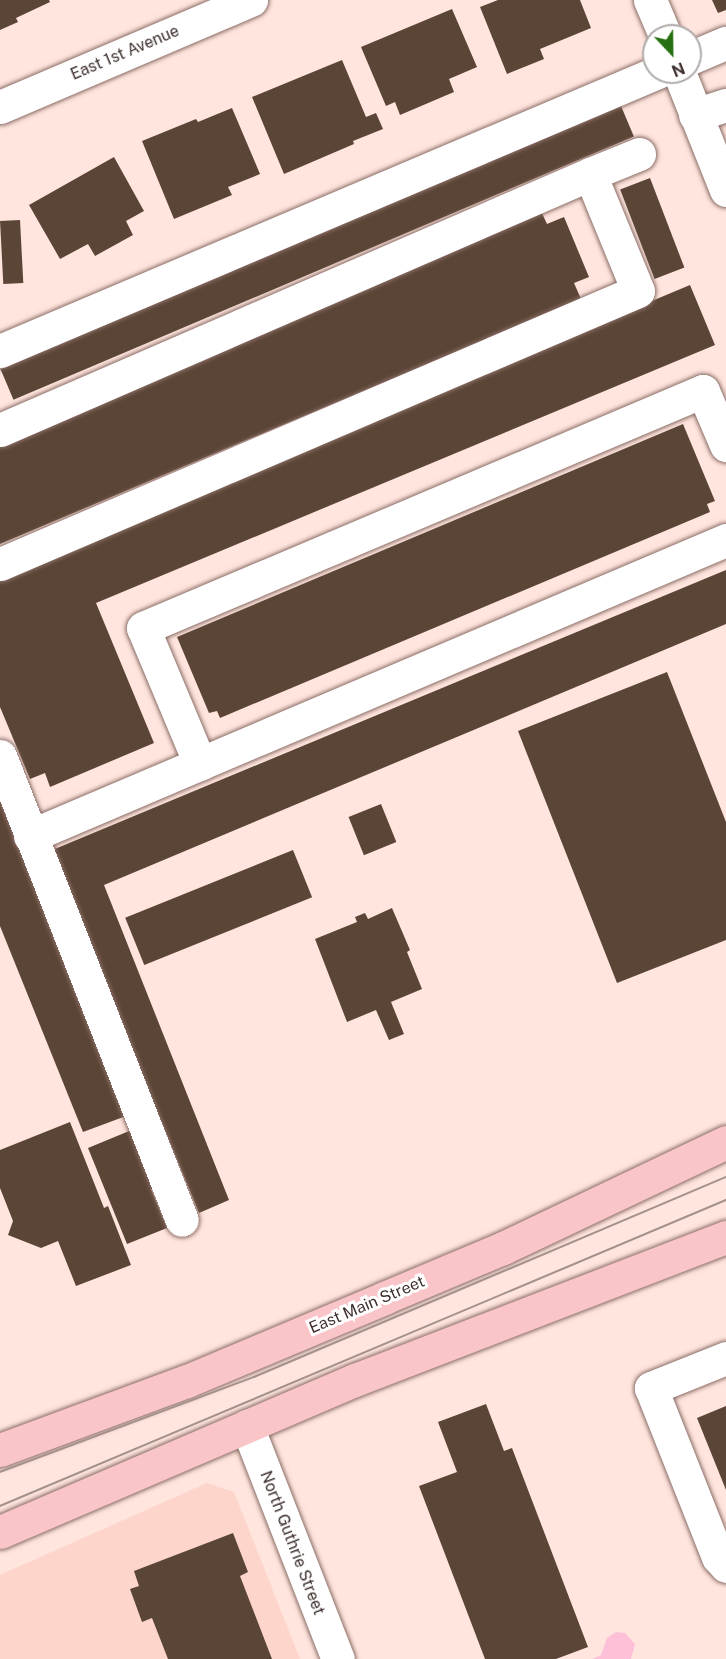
<!DOCTYPE html>
<html>
<head>
<meta charset="utf-8">
<style>
  body { margin:0 }
  #map { position:relative; width:726px; height:1659px; overflow:hidden; background:#ffe5de; font-family:"Public Sans",sans-serif }
  div>[style] { position:absolute }
  .built>* { inset:0; background:#fdd5ca }
  .water>* { inset:0; background:#fec0d8 }
  .building>* { inset:0; background:#5a4536; transform-origin:0 0 }
  .roads { filter:drop-shadow(0 0 2px #8a6d66) drop-shadow(0 0 2px #8a6d66) }
  .minor>* { height:33px; margin:-16.5px; padding:0 16.5px; transform-origin:16.5px; border-radius:16.5px; background:#fff }
  .major>* { height:33px; margin:-16.5px; padding:0 16.5px; transform-origin:16.5px; border-radius:16.5px; background:#fac5c8 }
  .tram>* { height:1.5px; margin:-0.75px; padding:0 0.75px; transform-origin:0.75px; border-radius:0.75px; background:#a5918c }
  span { translate:-50% -50%; white-space:nowrap; text-align:center; line-height:1.15; -webkit-text-stroke:6px #fff; paint-order:stroke }
  .street-label { font-size:16px; color:#3d302d }
  .north { position:absolute; left:642px; top:24px; width:60px; height:60px; box-sizing:border-box; background:#fff; border:2px solid #b1acab; border-radius:50%; rotate:158deg; font-size:16px; font-weight:700; line-height:24px; text-align:center; color:#3d302d }
  .north::after { content:''; display:block; margin:auto; width:21px; height:27px; background:#277012; clip-path:polygon(50% 0,100% 100%,50% 72%,0 100%) }
</style>
</head>
<body>
<div id="map">
  <div class="built">
    <div style="clip-path:polygon(207px 1483px,234px 1492px,300px 1659px,0 1659px,0 1575px)"></div>
  </div>
  <div class="water">
    <div style="clip-path:polygon(616px 1632px,625px 1633px,635px 1644px,631px 1659px,592px 1659px,601px 1655px,607px 1638px)"></div>
  </div>
  <div class="building">
    <div style="clip-path:polygon(0 0,49px 0,50px 2px,16px 18px,18px 22px,0 30px)"></div>
    <div style="clip-path:polygon(498px 0,580px 0,591px 28px,540px 49px,544px 59px,507px 74px,480px 7px)"></div>
    <div style="clip-path:polygon(712px 0,726px 0,726px 10px,718px 13px)"></div>
    <div style="clip-path:polygon(452px 9px,477px 67px,449px 79px,454px 92px,400px 115px,395px 102px,386px 106px,361px 47px)"></div>
    <div style="clip-path:polygon(342px 60px,366px 117px,376px 113px,383px 129px,353px 141px,354px 144px,284px 174px,252px 97px)"></div>
    <div style="left:621px;top:106px;width:33px;height:674px;rotate:67deg"></div>
    <div style="clip-path:polygon(232px 108px,260px 174px,228px 187px,232px 195px,174px 219px,142px 141px,196px 119px,198px 122px)"></div>
    <div style="clip-path:polygon(114px 157px,144px 211px,126px 221px,133px 235px,95px 256px,88px 244px,60px 259px,29px 205px)"></div>
    <div style="left:650px;top:178px;width:96px;height:32px;rotate:69deg"></div>
    <div style="clip-path:polygon(540px 209px,547px 224px,564px 217px,589px 277px,574px 283px,581px 299px,0 544px,0 436px)"></div>
    <div style="left:20px;top:220px;width:63px;height:20px;rotate:87deg"></div>
    <div style="clip-path:polygon(690px 285px,715px 345px,96px 603px,154px 743px,50px 787px,45px 773px,30px 779px,0 707px,0 574px)"></div>
    <div style="clip-path:polygon(683px 424px,715px 501px,707px 504px,710px 512px,220px 718px,217px 711px,209px 713px,177px 637px)"></div>
    <div style="clip-path:polygon(726px 570px,726px 624px,104px 885px,229px 1200px,199px 1213px,50px 851px)"></div>
    <div style="clip-path:polygon(667px 672px,726px 822px,726px 940px,617px 983px,518px 731px)"></div>
    <div style="clip-path:polygon(0 799px,126px 1116px,83px 1132px,0 926px)"></div>
    <div style="left:381px;top:804px;width:41px;height:35px;rotate:68deg"></div>
    <div style="left:293px;top:850px;width:51px;height:181px;rotate:68deg"></div>
    <div style="clip-path:polygon(392px 908px,410px 950px,407px 952px,422px 989px,391px 1002px,404px 1034px,389px 1040px,376px 1010px,347px 1022px,315px 939px,357px 922px,355px 917px,365px 913px,368px 919px)"></div>
    <div style="clip-path:polygon(70px 1122px,104px 1208px,108px 1206px,131px 1265px,76px 1286px,58px 1241px,41px 1248px,8px 1235px,13px 1221px,0 1188px,0 1150px)"></div>
    <div style="clip-path:polygon(134px 1129px,157px 1186px,151px 1189px,167px 1228px,127px 1244px,88px 1148px)"></div>
    <div style="clip-path:polygon(486px 1404px,504px 1451px,512px 1448px,588px 1647px,556px 1659px,485px 1659px,419px 1486px,457px 1472px,438px 1422px)"></div>
    <div style="clip-path:polygon(726px 1406px,726px 1490px,697px 1418px)"></div>
    <div style="clip-path:polygon(233px 1533px,248px 1572px,240px 1576px,272px 1659px,168px 1659px,152px 1618px,142px 1622px,130px 1589px,139px 1586px,134px 1571px)"></div>
  </div>
  <div class="roads">
    <div class="minor">
      <div style="left:650px;top:0;width:39px;rotate:67deg"></div>
      <div style="left:690px;top:58px;width:39px;rotate:-23deg"></div>
      <div style="left:679px;top:72px;width:127px;rotate:68.3deg"></div>
      <div style="left:0;top:107px;width:273px;rotate:-23.1deg"></div>
      <div style="left:695px;top:115px;width:33px;rotate:-18deg"></div>
      <div style="left:590px;top:174px;width:53px;rotate:-22.2deg"></div>
      <div style="left:0;top:351px;width:715px;rotate:-22.98deg"></div>
      <div style="left:0;top:430px;width:643px;rotate:-23.46deg"></div>
      <div style="left:590px;top:174px;width:126px;rotate:67.7deg"></div>
      <div style="left:638px;top:291px;width:694px;rotate:156.83deg"></div>
      <div style="left:0;top:756px;width:498px;rotate:68.6deg"></div>
      <div style="left:200px;top:764px;width:147px;rotate:-112.7deg"></div>
      <div style="left:143px;top:628px;width:608px;rotate:-22.94deg"></div>
      <div style="left:703px;top:391px;width:59px;rotate:66.9deg"></div>
      <div style="left:30px;top:836px;width:756px;rotate:-23.04deg"></div>
      <div style="left:726px;top:1358px;width:81px;rotate:158.2deg"></div>
      <div style="left:651px;top:1388px;width:182px;rotate:68.4deg"></div>
      <div style="left:718px;top:1557px;width:12px;rotate:48deg"></div>
      <div style="left:247px;top:1426px;width:250px;rotate:68.7deg"></div>
    </div>
    <div class="major">
      <div style="left:0;top:1450px;width:199px;rotate:-20.3deg"></div>
      <div style="left:187px;top:1381px;width:214px;rotate:-22.8deg"></div>
      <div style="left:384px;top:1298px;width:129px;rotate:-22.8deg"></div>
      <div style="left:503px;top:1248px;width:247px;rotate:-25.4deg"></div>
      <div style="left:0;top:1532px;width:386px;rotate:-23.2deg"></div>
      <div style="left:355px;top:1380px;width:398px;rotate:-21.1deg"></div>
    </div>
  </div>
  <div class="tram">
    <div style="left:0;top:1472px;width:271px;rotate:-20.5deg"></div>
    <div style="left:254px;top:1377px;width:513px;rotate:-22.96deg"></div>
    <div style="left:0;top:1506px;width:788px;rotate:-22.85deg"></div>
  </div>
  <div class="street-label">
    <span style="left:125px;top:53px;rotate:-23deg">East 1st Avenue</span>
    <span style="left:367px;top:1305px;rotate:-23deg">East Main Street</span>
    <span style="left:292px;top:1543px;rotate:69deg">North Guthrie Street</span>
  </div>
  <div class="north">N</div>
</div>
</body>
</html>
